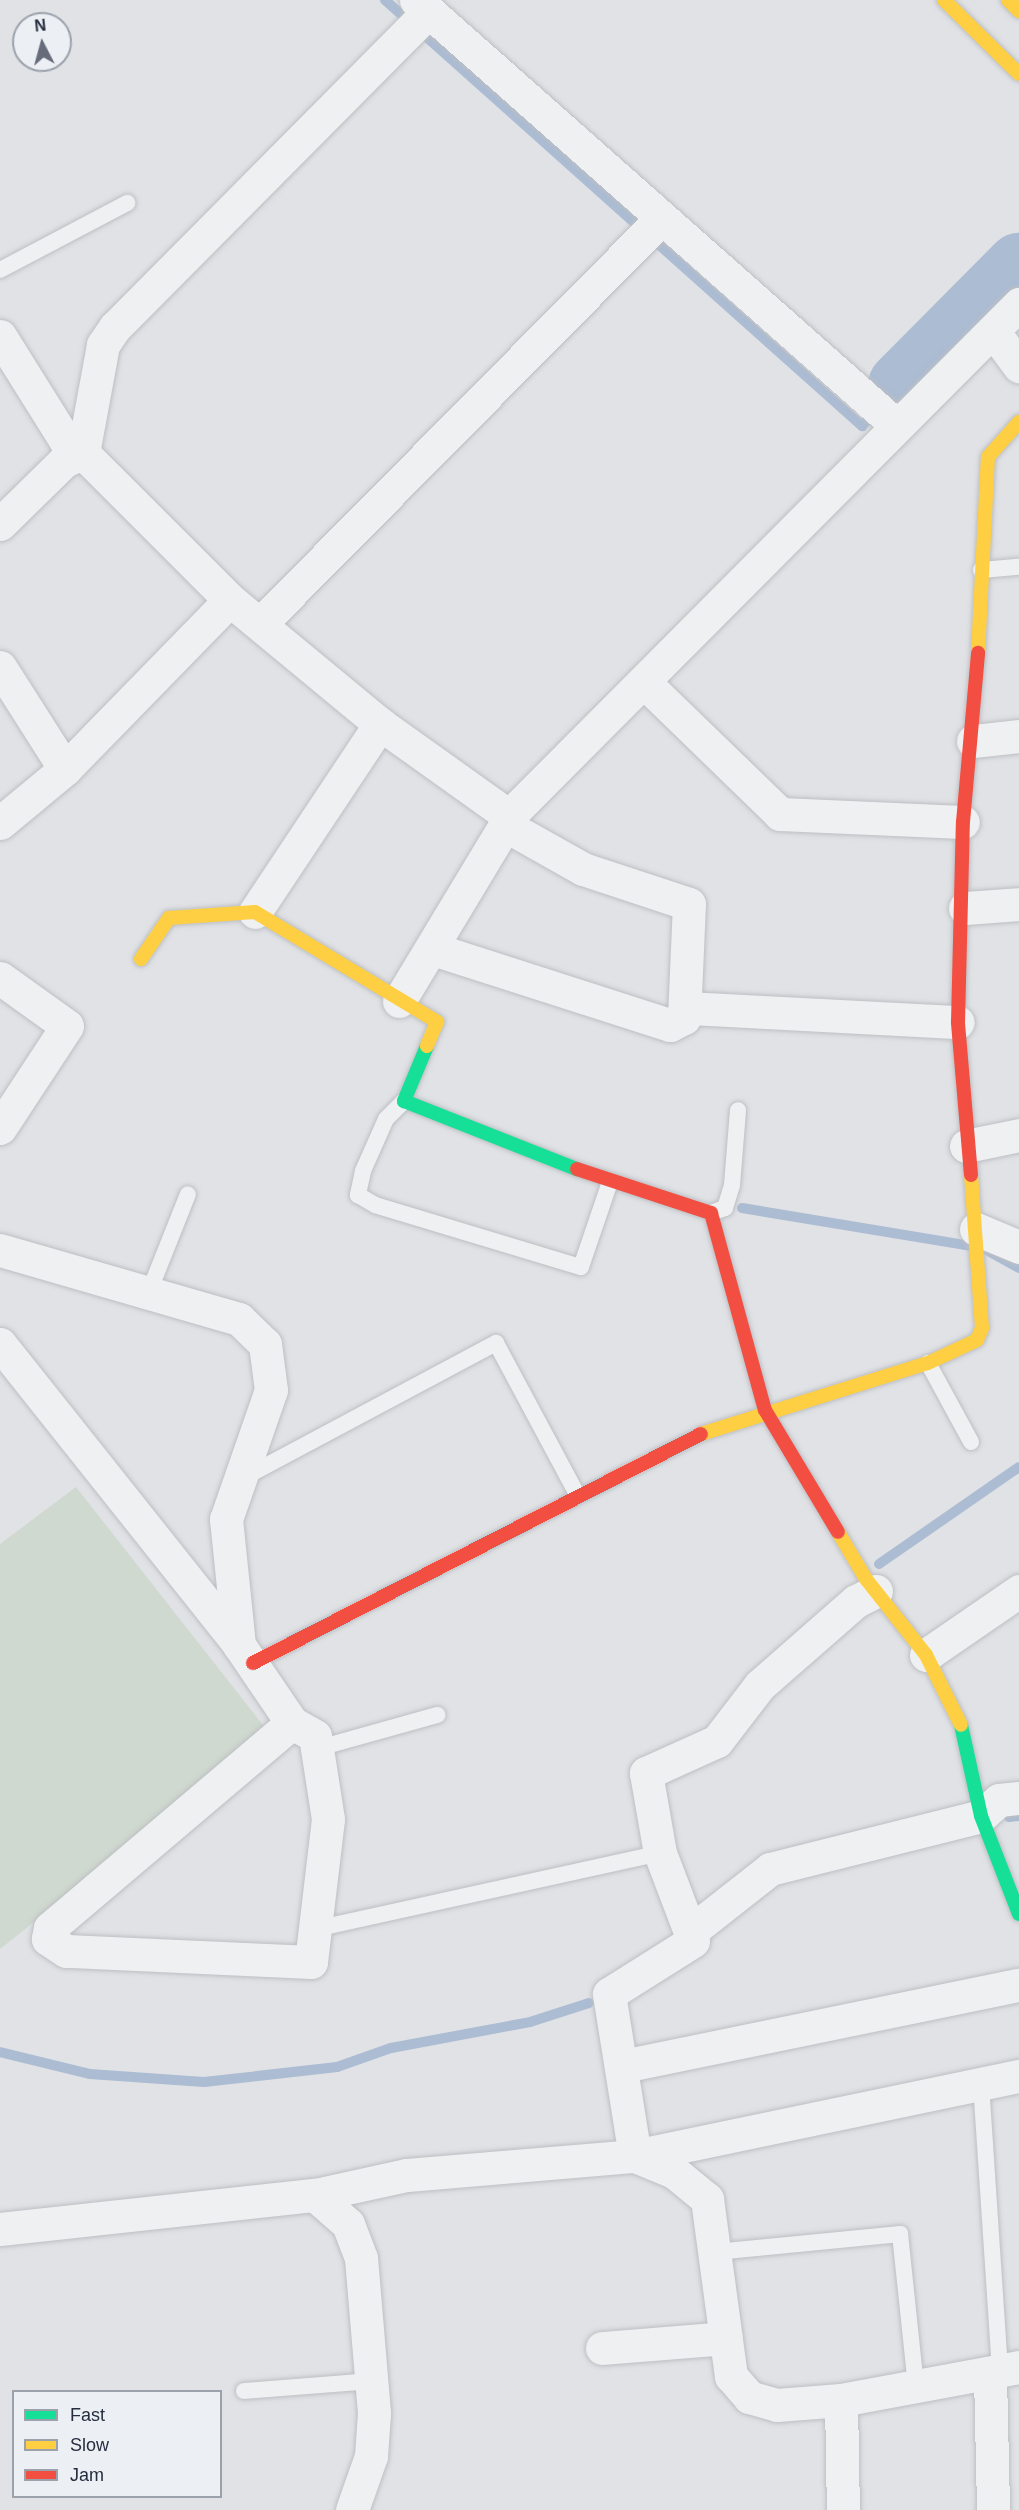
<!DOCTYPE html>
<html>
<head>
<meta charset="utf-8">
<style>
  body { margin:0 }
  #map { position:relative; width:1019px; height:2510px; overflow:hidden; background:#e0e2e5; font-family:Arial,sans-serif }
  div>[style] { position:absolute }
  .green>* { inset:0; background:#cfd9cf }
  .stream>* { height:10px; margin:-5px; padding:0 5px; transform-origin:5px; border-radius:5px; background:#abbcd3 }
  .river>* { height:66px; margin:-33px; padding:0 33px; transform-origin:33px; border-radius:33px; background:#abbcd3 }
  .roads { filter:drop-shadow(0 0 2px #bdbfc3) drop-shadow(0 0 2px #bdbfc3) }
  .lane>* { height:16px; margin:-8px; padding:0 8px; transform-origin:8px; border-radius:8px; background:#eff0f2 }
  .street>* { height:33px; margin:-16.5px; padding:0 16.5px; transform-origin:16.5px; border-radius:16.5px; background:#eff0f2 }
  .fast>* { height:14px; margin:-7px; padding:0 7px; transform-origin:7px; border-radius:7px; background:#16e098 }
  .slow>* { height:14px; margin:-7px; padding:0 7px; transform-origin:7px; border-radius:7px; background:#ffcf43 }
  .jam>* { height:14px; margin:-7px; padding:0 7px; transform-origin:7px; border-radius:7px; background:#f24e42 }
  span { translate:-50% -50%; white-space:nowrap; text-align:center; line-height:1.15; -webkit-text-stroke:4.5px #ecf0f5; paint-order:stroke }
  .legend { position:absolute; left:12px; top:2390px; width:210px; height:108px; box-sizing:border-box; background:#ecf0f5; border:2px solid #9ca2ac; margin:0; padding:8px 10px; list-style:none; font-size:18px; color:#252d3f }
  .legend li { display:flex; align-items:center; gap:12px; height:30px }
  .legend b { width:30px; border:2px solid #9ca2ac }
  .north { position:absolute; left:12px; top:12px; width:60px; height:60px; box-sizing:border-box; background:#ecf0f5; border:2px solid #9ca2ac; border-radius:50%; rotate:354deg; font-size:16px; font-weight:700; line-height:24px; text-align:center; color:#252d3f }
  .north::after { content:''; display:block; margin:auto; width:21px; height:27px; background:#666c79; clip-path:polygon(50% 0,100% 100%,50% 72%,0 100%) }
</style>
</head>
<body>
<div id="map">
  <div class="green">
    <div style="clip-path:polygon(76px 1487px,270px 1734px,0 1949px,0 1544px)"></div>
  </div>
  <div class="stream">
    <div style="left:385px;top:0;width:640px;rotate:41.77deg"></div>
    <div style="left:862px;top:426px;width:57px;rotate:-46.4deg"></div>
    <div style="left:742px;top:1208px;width:244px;rotate:9.4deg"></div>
    <div style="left:983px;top:1248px;width:41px;rotate:29.1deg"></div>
    <div style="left:879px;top:1564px;width:170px;rotate:-34.7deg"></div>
    <div style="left:1009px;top:1817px;width:10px;rotate:-6deg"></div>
    <div style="left:0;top:2052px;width:93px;rotate:13.7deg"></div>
    <div style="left:90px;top:2074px;width:114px;rotate:4deg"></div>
    <div style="left:204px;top:2082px;width:134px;rotate:-6.4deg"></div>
    <div style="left:337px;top:2067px;width:57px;rotate:-19.4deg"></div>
    <div style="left:391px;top:2048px;width:141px;rotate:-10.6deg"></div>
    <div style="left:530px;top:2022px;width:62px;rotate:-17.9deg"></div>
  </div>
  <div class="river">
    <div style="left:901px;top:385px;width:168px;rotate:-45.2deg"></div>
  </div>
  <div class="roads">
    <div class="lane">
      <div style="left:0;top:270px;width:144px;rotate:-27.8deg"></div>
      <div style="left:981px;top:570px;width:38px;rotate:-5deg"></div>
      <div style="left:404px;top:1101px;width:25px;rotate:135deg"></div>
      <div style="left:386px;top:1119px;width:57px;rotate:113.9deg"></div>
      <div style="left:363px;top:1171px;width:25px;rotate:102deg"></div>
      <div style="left:358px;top:1195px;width:20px;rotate:30deg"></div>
      <div style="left:375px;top:1205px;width:215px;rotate:16.8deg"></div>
      <div style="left:581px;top:1267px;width:90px;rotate:-71.2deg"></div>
      <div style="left:711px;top:1213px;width:15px;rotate:-20deg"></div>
      <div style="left:725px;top:1208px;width:24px;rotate:-73deg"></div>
      <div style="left:732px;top:1185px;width:75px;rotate:-85.4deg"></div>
      <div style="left:149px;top:1292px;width:105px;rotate:-68.3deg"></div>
      <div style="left:928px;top:1363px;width:90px;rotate:61.4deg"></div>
      <div style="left:243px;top:1478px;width:287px;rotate:-28.1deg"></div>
      <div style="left:496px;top:1343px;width:171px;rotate:61.8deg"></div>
      <div style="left:319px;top:1748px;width:123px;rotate:-15.6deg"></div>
      <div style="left:315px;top:1929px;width:353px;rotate:-12.4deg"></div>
      <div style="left:981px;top:2084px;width:288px;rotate:86.2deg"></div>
      <div style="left:716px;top:2252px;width:185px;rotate:-5.6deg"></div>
      <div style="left:900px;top:2234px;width:153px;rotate:84deg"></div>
      <div style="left:244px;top:2391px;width:127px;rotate:-4.5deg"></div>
    </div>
    <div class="street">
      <div style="left:416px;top:0;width:641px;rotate:41.52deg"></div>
      <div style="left:429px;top:11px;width:445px;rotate:134.8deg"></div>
      <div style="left:115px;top:327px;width:22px;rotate:124deg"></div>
      <div style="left:103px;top:345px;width:110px;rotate:100.5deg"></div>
      <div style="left:83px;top:453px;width:208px;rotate:45deg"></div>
      <div style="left:230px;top:600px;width:195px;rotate:39.6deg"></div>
      <div style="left:380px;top:724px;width:158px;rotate:35.5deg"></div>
      <div style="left:993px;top:331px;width:44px;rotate:53.4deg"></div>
      <div style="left:0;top:336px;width:123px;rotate:58deg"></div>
      <div style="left:65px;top:440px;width:22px;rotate:36deg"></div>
      <div style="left:0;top:524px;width:90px;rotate:-44.5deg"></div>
      <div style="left:64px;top:461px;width:21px;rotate:-23deg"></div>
      <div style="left:262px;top:622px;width:567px;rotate:-45.29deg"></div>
      <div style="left:0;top:667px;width:121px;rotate:57.5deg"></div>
      <div style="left:645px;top:683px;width:188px;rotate:44.1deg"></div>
      <div style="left:780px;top:814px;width:183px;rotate:2.5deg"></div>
      <div style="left:973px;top:741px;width:46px;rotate:-6.2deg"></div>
      <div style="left:0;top:823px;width:85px;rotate:-39.7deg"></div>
      <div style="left:65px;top:769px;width:236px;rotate:-45.7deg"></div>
      <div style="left:965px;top:908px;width:54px;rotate:-4.2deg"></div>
      <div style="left:255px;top:912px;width:226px;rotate:-56.4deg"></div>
      <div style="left:433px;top:949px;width:249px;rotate:17.8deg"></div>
      <div style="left:670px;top:1025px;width:16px;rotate:-27deg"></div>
      <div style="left:684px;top:1018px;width:114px;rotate:-87.5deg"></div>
      <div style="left:689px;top:904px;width:112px;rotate:-161.7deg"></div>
      <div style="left:583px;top:869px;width:90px;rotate:-150.6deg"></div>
      <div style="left:505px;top:825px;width:10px;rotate:-66deg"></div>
      <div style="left:509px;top:816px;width:723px;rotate:-45.11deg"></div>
      <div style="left:0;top:978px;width:82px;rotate:35.6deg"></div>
      <div style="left:67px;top:1026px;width:122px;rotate:123.3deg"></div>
      <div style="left:399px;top:1001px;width:205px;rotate:-58.9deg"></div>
      <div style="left:688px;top:1008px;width:270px;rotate:3deg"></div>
      <div style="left:966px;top:1146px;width:54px;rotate:-11.7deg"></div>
      <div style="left:976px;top:1229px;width:47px;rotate:22.7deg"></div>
      <div style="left:0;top:1250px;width:249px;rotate:16.1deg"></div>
      <div style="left:239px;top:1319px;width:36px;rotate:44deg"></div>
      <div style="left:265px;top:1344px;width:46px;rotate:82.6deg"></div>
      <div style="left:271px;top:1390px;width:137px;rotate:109.2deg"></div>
      <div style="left:226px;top:1519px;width:127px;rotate:84.1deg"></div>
      <div style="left:0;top:1344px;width:384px;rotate:51.5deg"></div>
      <div style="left:239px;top:1645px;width:94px;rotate:55.8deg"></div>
      <div style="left:292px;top:1723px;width:26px;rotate:29deg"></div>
      <div style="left:315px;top:1736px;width:84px;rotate:81.1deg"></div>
      <div style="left:328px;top:1819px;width:144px;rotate:96.8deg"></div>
      <div style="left:311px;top:1962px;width:245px;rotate:-177.4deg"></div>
      <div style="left:66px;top:1951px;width:22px;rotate:-146deg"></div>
      <div style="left:48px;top:1939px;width:11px;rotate:-80deg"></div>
      <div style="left:50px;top:1928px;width:317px;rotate:-40.3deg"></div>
      <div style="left:876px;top:1591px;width:22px;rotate:153deg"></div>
      <div style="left:856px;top:1601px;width:128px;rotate:138.8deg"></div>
      <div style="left:760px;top:1685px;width:71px;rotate:127.5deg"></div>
      <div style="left:717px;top:1741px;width:78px;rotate:155.7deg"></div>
      <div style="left:646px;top:1773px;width:81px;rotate:80.1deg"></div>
      <div style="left:660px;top:1853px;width:85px;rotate:69.2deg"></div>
      <div style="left:690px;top:1932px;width:102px;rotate:-38.2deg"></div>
      <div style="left:770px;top:1869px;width:218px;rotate:-14.1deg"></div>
      <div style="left:981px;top:1816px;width:24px;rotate:-42deg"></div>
      <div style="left:999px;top:1800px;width:20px;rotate:-6deg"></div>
      <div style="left:926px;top:1655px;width:113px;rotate:-34.5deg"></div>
      <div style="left:690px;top:1932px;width:9px;rotate:72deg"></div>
      <div style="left:693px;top:1941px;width:99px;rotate:147.8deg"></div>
      <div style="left:609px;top:1994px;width:164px;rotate:80.9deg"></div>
      <div style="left:635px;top:2156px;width:392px;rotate:-11.8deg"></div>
      <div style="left:623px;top:2066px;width:404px;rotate:-11.6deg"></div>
      <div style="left:315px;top:2195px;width:44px;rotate:41.3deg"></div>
      <div style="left:348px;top:2224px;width:36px;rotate:69deg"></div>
      <div style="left:361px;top:2258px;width:156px;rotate:85.2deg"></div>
      <div style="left:374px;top:2413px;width:43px;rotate:94deg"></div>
      <div style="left:371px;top:2456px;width:57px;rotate:109.4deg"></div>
      <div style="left:0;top:2229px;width:317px;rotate:-6.2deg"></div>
      <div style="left:315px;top:2195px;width:94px;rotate:-12.3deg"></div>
      <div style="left:407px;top:2175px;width:229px;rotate:-4.8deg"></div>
      <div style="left:635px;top:2156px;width:42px;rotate:22.3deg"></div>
      <div style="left:674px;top:2172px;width:43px;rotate:39.3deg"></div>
      <div style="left:707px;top:2199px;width:179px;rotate:82.3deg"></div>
      <div style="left:731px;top:2376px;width:28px;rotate:49deg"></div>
      <div style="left:749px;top:2397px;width:29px;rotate:16deg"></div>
      <div style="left:777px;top:2405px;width:64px;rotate:-4.5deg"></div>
      <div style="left:841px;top:2400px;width:181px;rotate:-10.5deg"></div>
      <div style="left:602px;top:2348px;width:124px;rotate:-4.6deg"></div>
      <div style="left:990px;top:2375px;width:135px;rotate:88.7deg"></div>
      <div style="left:841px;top:2400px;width:110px;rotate:89deg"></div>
    </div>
    <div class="fast">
      <div style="left:427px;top:1046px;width:60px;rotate:112.7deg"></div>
      <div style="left:404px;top:1101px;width:186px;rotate:21.5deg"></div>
      <div style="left:961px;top:1725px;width:93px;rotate:77.6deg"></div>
      <div style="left:981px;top:1816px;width:105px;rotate:68.8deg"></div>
    </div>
    <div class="slow">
      <div style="left:944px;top:0;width:105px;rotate:44.6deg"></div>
      <div style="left:1008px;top:0;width:16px;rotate:45deg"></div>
      <div style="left:978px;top:653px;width:196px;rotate:-87.1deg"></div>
      <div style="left:988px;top:457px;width:47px;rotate:-48.5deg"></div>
      <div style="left:141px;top:959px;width:50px;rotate:-55.7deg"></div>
      <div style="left:169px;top:918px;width:86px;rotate:-4deg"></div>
      <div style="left:255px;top:912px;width:213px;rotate:31.1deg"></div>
      <div style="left:437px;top:1022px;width:26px;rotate:113deg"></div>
      <div style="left:701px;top:1434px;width:238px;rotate:-17.4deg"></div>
      <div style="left:928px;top:1363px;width:54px;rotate:-25.1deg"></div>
      <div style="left:977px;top:1340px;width:13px;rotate:-67deg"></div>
      <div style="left:982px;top:1328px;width:153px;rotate:-94.1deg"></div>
      <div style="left:838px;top:1532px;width:55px;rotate:59.2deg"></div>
      <div style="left:866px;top:1579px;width:97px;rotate:51.7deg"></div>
      <div style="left:926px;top:1655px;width:78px;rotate:63.4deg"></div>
    </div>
    <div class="jam">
      <div style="left:577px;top:1169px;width:141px;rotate:18.2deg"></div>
      <div style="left:711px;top:1213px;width:204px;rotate:74.7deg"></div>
      <div style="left:765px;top:1410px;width:142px;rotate:59.1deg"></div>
      <div style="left:971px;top:1175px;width:154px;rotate:-94.9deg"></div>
      <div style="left:958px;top:1022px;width:200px;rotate:-88.6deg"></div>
      <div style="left:963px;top:822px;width:170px;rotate:-84.9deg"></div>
      <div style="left:253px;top:1663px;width:503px;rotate:-27.07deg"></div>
    </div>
  </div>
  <ul class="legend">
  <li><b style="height:8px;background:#16e098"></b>Fast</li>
  <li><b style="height:8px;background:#ffcf43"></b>Slow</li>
  <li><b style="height:8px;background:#f24e42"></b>Jam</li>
  </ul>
  <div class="north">N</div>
</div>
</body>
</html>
